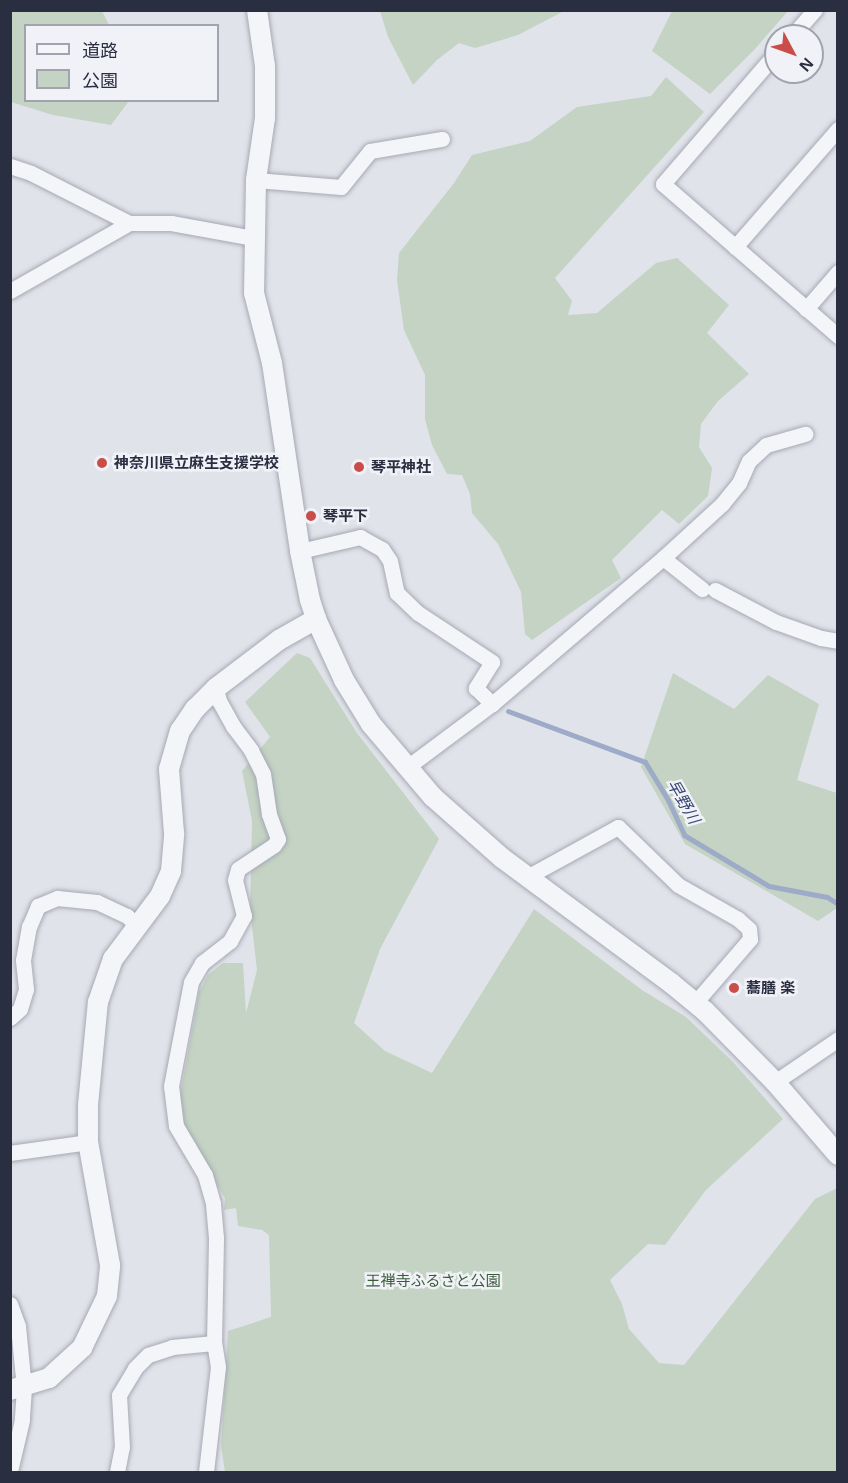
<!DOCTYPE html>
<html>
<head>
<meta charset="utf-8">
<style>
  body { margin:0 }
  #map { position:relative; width:848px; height:1483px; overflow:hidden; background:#e1e3ea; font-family:Helvetica,"Noto Sans JP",sans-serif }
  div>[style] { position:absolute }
  .green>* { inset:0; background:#c4d3c3 }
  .stream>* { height:5px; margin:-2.5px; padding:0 2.5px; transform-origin:2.5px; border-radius:2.5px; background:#9dabc9 }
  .roads { filter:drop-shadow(0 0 2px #a6a9b4) drop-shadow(0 0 2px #a6a9b4) }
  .minor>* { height:15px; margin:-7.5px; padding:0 7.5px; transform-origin:7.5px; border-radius:7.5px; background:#f4f5f8 }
  .tertiary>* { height:20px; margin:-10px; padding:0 10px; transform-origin:10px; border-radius:10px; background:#f4f5f8 }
  .dots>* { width:16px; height:16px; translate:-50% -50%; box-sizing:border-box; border:3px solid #f1f2f7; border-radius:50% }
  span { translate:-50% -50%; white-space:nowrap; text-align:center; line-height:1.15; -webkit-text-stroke:5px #f1f2f7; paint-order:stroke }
  .poi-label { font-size:15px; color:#2a2e41; font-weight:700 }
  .left { translate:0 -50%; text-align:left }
  .park-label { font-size:15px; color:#385c38 }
  .water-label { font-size:16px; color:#354674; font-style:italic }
  .frame { position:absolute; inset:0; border:12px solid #2a2e41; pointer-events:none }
  .legend { position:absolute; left:24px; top:24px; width:195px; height:78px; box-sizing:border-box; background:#f1f2f7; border:2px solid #a1a4ae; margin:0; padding:8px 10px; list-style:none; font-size:18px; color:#2a2e41 }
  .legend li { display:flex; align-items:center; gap:12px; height:30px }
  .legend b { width:30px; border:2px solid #a1a4ae }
  .north { position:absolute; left:764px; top:24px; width:60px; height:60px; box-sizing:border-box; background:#f1f2f7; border:2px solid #a1a4ae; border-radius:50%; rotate:131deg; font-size:16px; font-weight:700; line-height:24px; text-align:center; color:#2a2e41 }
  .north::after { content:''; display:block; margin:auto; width:21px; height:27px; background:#cb4d4a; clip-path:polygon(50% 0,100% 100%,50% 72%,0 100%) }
</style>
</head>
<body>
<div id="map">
  <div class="green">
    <div style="clip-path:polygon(11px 10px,102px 11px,109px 25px,26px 26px,26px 100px,129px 101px,111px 125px,53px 115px,11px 102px)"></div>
    <div style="clip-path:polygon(380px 11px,380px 10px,564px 11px,518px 35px,475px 48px,459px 43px,437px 60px,413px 85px,388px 37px)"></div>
    <div style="clip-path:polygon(672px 11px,672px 10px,788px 11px,754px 50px,710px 94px,652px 51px)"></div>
    <div style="clip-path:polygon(666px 77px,704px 112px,555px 278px,572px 301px,568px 315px,597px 313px,656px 263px,677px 258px,729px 305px,707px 333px,749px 374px,718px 401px,701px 424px,699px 447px,712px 468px,708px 496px,679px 524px,662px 510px,612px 560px,621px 578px,532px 640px,525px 634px,521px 592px,498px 544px,472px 513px,470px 494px,462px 475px,447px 474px,432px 445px,425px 419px,425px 375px,404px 330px,397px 280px,399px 253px,454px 183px,472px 155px,530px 141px,577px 107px,651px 96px)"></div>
    <div style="clip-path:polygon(297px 653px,310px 658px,357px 733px,439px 839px,380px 949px,354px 1023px,385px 1051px,432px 1073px,534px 909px,642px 990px,686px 1017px,733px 1062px,783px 1119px,706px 1190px,665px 1245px,648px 1244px,610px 1280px,622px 1304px,629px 1329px,659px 1363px,684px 1365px,815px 1199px,837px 1188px,837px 1472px,225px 1472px,221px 1446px,228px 1331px,271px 1317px,269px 1235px,262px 1230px,238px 1226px,236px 1208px,224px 1210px,225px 1198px,188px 1136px,178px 1108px,199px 992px,208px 975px,223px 963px,243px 963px,246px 1013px,257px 970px,250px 909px,252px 821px,242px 771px,270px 737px,245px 702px)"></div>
    <div style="clip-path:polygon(673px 673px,734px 709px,768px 675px,819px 704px,797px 780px,837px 793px,837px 908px,818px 921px,685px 844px,641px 767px)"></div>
  </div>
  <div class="stream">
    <div style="left:508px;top:711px;width:146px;rotate:20.4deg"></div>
    <div style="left:645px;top:762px;width:44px;rotate:58.8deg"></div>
    <div style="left:668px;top:800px;width:38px;rotate:65deg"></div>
    <div style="left:684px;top:835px;width:99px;rotate:31deg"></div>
    <div style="left:769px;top:886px;width:59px;rotate:10.7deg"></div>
    <div style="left:827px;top:897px;width:13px;rotate:32deg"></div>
  </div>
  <div class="roads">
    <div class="minor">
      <div style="left:792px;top:36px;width:35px;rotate:-49deg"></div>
      <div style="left:776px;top:53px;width:173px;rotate:130.8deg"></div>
      <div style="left:663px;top:184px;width:232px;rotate:41deg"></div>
      <div style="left:10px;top:166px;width:22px;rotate:18deg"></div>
      <div style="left:31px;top:173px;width:110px;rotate:27deg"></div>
      <div style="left:129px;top:223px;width:42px"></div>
      <div style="left:171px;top:223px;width:83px;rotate:10.4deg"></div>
      <div style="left:256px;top:180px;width:85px;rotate:4.7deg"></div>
      <div style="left:341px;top:187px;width:46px;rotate:-51.1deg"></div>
      <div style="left:370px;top:151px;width:73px;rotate:-9.5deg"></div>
      <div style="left:735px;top:247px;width:157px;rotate:-48.9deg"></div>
      <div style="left:10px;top:291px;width:137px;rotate:-29.7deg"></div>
      <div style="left:806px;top:309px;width:49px;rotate:-49.1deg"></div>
      <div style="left:300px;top:551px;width:62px;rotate:-13.1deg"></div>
      <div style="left:360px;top:537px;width:25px;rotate:29deg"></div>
      <div style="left:382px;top:549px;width:14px;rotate:56deg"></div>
      <div style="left:390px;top:561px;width:33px;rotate:78deg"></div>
      <div style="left:397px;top:593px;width:29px;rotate:44deg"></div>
      <div style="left:418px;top:613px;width:89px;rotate:33.5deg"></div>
      <div style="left:492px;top:662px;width:31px;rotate:122deg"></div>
      <div style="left:476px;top:688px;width:23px;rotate:45deg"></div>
      <div style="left:663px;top:558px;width:50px;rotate:38.5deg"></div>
      <div style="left:715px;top:590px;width:69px;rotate:27.7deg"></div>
      <div style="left:776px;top:622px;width:48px;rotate:19.6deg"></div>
      <div style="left:821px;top:638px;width:17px;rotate:10deg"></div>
      <div style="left:406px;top:768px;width:107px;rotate:-36.7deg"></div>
      <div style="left:492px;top:704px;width:225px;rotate:-40.5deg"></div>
      <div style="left:663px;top:558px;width:80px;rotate:-42.5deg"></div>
      <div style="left:722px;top:504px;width:27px;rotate:-51deg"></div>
      <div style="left:739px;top:483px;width:24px;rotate:-66deg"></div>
      <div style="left:749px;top:461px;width:23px;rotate:-43deg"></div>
      <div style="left:766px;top:445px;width:41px;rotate:-15.8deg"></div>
      <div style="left:527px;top:877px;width:104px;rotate:-28.8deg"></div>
      <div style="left:618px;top:827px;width:83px;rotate:44deg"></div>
      <div style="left:678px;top:885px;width:69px;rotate:29.5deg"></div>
      <div style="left:738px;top:919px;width:15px;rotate:42deg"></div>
      <div style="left:749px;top:929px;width:10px;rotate:84deg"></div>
      <div style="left:750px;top:939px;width:84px;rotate:130.7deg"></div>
      <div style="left:10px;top:1018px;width:13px;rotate:-42deg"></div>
      <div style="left:20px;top:1009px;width:21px;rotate:-73deg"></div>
      <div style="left:26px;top:989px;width:29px;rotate:-96deg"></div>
      <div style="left:23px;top:960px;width:34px;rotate:-80deg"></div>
      <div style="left:29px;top:927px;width:23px;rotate:-67deg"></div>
      <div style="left:38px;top:906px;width:21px;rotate:-23deg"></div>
      <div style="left:57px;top:898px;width:40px;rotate:5.7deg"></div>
      <div style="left:97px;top:902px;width:33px;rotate:25deg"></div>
      <div style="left:127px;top:916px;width:14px;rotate:45deg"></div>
      <div style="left:775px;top:1082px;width:76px;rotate:-34.3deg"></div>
      <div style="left:10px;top:1153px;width:79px;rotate:-8deg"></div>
      <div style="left:10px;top:1304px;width:23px;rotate:70deg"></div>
      <div style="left:18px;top:1326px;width:62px;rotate:84.5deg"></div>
      <div style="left:24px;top:1388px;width:32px;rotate:94deg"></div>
      <div style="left:22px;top:1420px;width:52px;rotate:103.2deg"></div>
      <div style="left:117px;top:1472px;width:25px;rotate:-79deg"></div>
      <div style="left:122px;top:1447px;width:52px;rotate:-93.3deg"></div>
      <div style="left:119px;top:1395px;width:31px;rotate:-59deg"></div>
      <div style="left:135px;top:1368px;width:18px;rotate:-45deg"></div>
      <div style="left:148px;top:1355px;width:25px;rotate:-18deg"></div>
      <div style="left:172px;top:1347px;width:42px;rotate:-5.4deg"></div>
      <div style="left:206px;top:1472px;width:106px;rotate:-83.5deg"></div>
      <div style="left:218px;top:1367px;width:24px;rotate:-99deg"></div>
      <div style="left:214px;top:1343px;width:105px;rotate:-88.9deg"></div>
      <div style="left:216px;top:1238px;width:35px;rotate:-95deg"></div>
      <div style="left:213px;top:1203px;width:29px;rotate:-106deg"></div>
      <div style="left:205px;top:1175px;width:57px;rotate:-120.6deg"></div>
      <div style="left:176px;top:1126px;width:40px;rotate:-97.1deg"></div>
      <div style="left:171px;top:1086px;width:106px;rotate:-79.1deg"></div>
      <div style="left:191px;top:982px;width:22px;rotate:-60deg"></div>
      <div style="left:202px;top:963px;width:36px;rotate:-38deg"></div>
      <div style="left:230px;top:941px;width:29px;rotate:-61deg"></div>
      <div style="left:244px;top:916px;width:37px;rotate:-104deg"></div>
      <div style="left:235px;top:880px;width:11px;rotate:-75deg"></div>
      <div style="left:238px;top:869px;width:43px;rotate:-33.7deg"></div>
      <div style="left:274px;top:845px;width:7px;rotate:-56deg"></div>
      <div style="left:278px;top:839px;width:27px;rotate:-110deg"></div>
      <div style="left:269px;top:814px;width:40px;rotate:-98.5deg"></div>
      <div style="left:263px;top:774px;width:27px;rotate:-117deg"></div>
      <div style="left:251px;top:750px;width:30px;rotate:-127deg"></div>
      <div style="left:233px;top:726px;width:29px;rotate:-119deg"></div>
      <div style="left:219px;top:701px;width:13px;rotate:-103deg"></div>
    </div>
    <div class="tertiary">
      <div style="left:257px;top:10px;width:57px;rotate:81.9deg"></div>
      <div style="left:265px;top:66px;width:52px;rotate:90deg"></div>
      <div style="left:265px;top:118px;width:63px;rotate:98.3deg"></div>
      <div style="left:256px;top:180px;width:113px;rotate:91deg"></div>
      <div style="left:254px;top:293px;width:72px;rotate:75.6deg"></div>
      <div style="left:272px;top:363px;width:190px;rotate:81.5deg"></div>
      <div style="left:300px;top:551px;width:50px;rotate:78.5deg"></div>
      <div style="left:310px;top:600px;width:20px;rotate:72deg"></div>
      <div style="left:316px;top:619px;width:67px;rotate:65.3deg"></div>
      <div style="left:344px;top:680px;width:52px;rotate:58.5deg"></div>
      <div style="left:371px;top:724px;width:96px;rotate:49.7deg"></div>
      <div style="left:433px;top:797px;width:92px;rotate:41.5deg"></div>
      <div style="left:502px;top:858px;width:210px;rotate:36.5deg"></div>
      <div style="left:671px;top:983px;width:44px;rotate:39.5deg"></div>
      <div style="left:705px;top:1011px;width:100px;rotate:45.4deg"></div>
      <div style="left:775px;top:1082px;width:96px;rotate:49.2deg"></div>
      <div style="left:10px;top:1390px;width:41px;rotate:-17.1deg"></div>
      <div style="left:49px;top:1378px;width:45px;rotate:-42.3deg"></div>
      <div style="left:82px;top:1348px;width:58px;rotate:-64.3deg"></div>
      <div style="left:107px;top:1296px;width:31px;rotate:-84deg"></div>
      <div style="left:110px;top:1265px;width:125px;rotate:-100.1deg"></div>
      <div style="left:88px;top:1142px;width:37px;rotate:-90deg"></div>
      <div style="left:88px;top:1105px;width:103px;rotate:-84.5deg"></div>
      <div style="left:98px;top:1002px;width:46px;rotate:-70.8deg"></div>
      <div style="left:113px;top:959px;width:79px;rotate:-53.3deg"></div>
      <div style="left:160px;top:896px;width:27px;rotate:-66deg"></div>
      <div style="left:171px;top:871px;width:38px;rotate:-85deg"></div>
      <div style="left:174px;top:833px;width:64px;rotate:-94.5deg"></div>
      <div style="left:169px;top:769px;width:40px;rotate:-74deg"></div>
      <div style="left:180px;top:731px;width:27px;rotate:-56deg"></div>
      <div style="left:195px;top:709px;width:30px;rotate:-45deg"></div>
      <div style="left:216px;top:688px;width:79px;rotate:-37.3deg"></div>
      <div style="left:279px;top:640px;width:43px;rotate:-29.6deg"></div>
    </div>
  </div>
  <div class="dots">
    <div style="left:102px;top:463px;background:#cb4d4a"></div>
    <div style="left:359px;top:467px;background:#cb4d4a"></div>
    <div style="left:311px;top:516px;background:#cb4d4a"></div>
    <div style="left:734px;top:988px;background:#cb4d4a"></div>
  </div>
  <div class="poi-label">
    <span class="left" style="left:114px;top:463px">神奈川県立麻生支援学校</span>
    <span class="left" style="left:371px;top:467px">琴平神社</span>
    <span class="left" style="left:323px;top:516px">琴平下</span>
    <span class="left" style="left:746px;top:988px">蕎膳 楽</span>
  </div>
  <div class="park-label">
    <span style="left:433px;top:1281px">王禅寺ふるさと公園</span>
  </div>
  <div class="water-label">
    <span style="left:683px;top:802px;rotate:60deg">早野川</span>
  </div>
  <div class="frame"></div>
  <ul class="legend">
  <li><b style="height:8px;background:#f4f5f8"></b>道路</li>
  <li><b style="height:16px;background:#c4d3c3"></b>公園</li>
  </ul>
  <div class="north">N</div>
</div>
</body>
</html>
